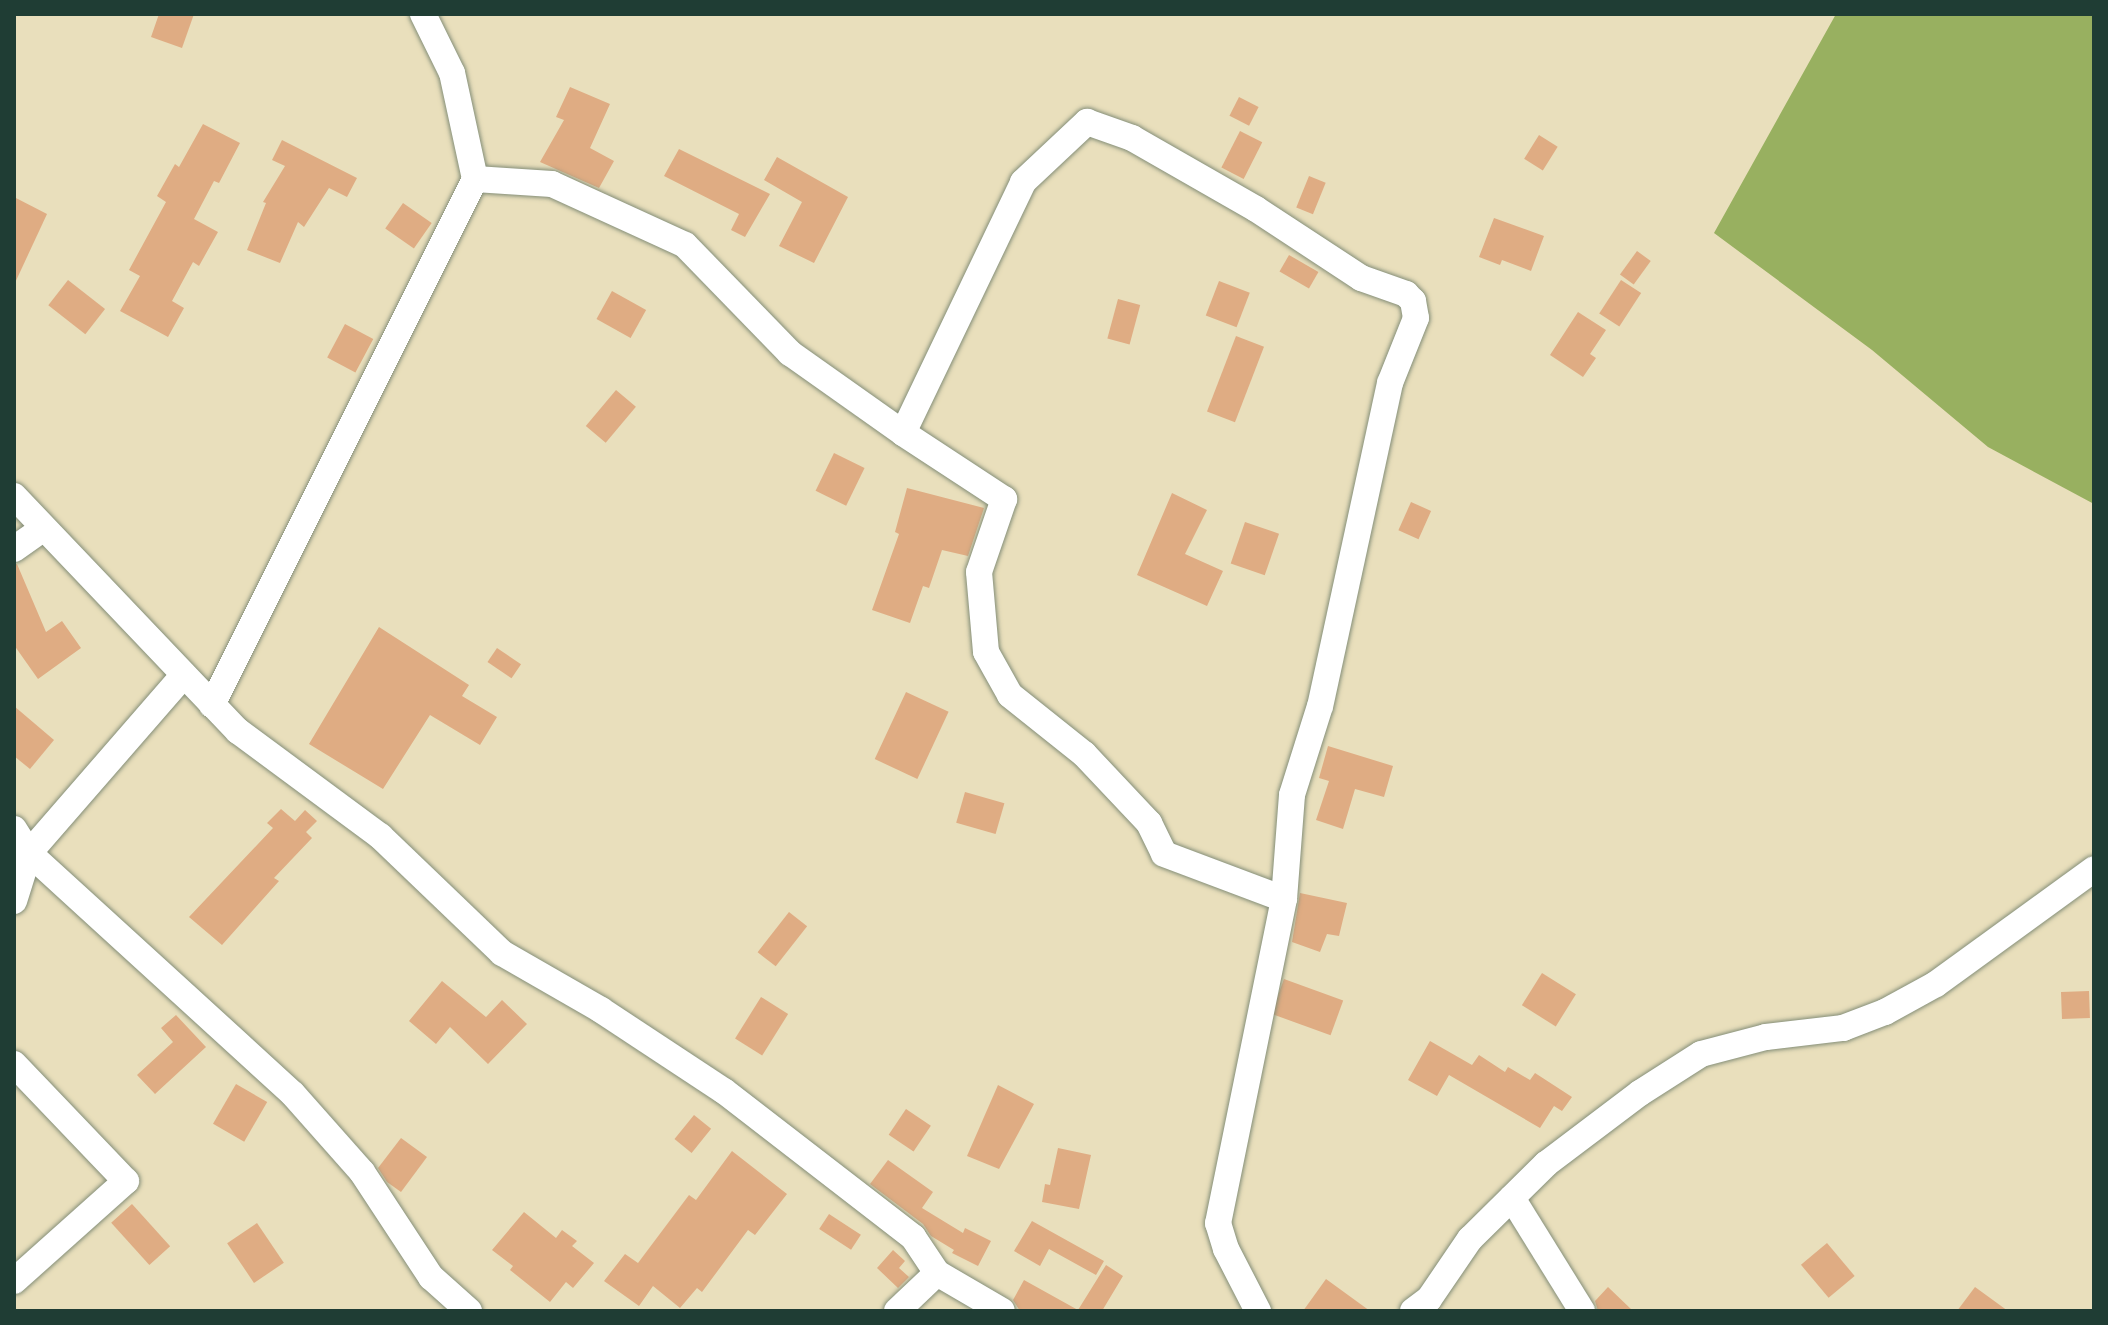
<!DOCTYPE html>
<html>
<head>
<meta charset="utf-8">
<style>
  body { margin:0 }
  #map { position:relative; width:2108px; height:1325px; overflow:hidden; background:#e9dfbc; font-family:"Architects Daughter",sans-serif }
  div>[style] { position:absolute }
  .forest>* { inset:0; background:#98b060 }
  .building>* { inset:0; background:#dfac83; transform-origin:0 0 }
  .roads { filter:drop-shadow(0 0 2px #848e78) drop-shadow(0 0 2px #848e78) }
  .minor>* { height:26px; margin:-13px; padding:0 13px; transform-origin:13px; border-radius:13px; background:#fff }
  span { translate:-50% -50%; white-space:nowrap; text-align:center; line-height:1.15; -webkit-text-stroke:8px #f6f6f2; paint-order:stroke }
  .frame { position:absolute; inset:0; border:16px solid #1f3d34; pointer-events:none }
</style>
</head>
<body>
<div id="map">
  <div class="forest">
    <div style="clip-path:polygon(1836px 14px,2094px 14px,2094px 504px,1988px 447px,1872px 350px,1714px 233px)"></div>
  </div>
  <div class="building">
    <div style="clip-path:polygon(159px 14px,194px 14px,182px 48px,151px 37px)"></div>
    <div style="clip-path:polygon(570px 87px,610px 104px,590px 148px,614px 161px,599px 188px,540px 162px,564px 120px,556px 117px)"></div>
    <div style="left:1239px;top:97px;width:22px;height:21px;rotate:27deg"></div>
    <div style="clip-path:polygon(203px 124px,240px 143px,219px 183px,214px 181px,194px 219px,218px 232px,199px 266px,193px 262px,172px 301px,184px 308px,168px 337px,120px 311px,140px 276px,129px 270px,166px 202px,157px 196px,175px 164px,179px 167px)"></div>
    <div style="left:1240px;top:131px;width:25px;height:41px;rotate:27deg"></div>
    <div style="left:1539px;top:135px;width:22px;height:28px;rotate:32deg"></div>
    <div style="clip-path:polygon(282px 140px,357px 178px,347px 197px,329px 188px,304px 227px,298px 222px,280px 263px,247px 250px,266px 203px,263px 202px,285px 166px,272px 160px)"></div>
    <div style="clip-path:polygon(679px 149px,770px 194px,745px 237px,731px 230px,739px 214px,664px 176px)"></div>
    <div style="clip-path:polygon(777px 157px,848px 197px,814px 263px,779px 246px,802px 202px,764px 180px)"></div>
    <div style="left:1309px;top:176px;width:18px;height:34px;rotate:22deg"></div>
    <div style="clip-path:polygon(14px 197px,47px 214px,14px 285px)"></div>
    <div style="left:403px;top:203px;width:35px;height:31px;rotate:35deg"></div>
    <div style="clip-path:polygon(1494px 218px,1544px 236px,1531px 271px,1502px 260px,1500px 265px,1479px 257px)"></div>
    <div style="left:1637px;top:251px;width:17px;height:29px;rotate:36deg"></div>
    <div style="left:1289px;top:255px;width:34px;height:19px;rotate:30deg"></div>
    <div style="left:68px;top:280px;width:47px;height:32px;rotate:38deg"></div>
    <div style="left:1621px;top:280px;width:24px;height:40px;rotate:33deg"></div>
    <div style="left:1219px;top:281px;width:33px;height:37px;rotate:21deg"></div>
    <div style="left:612px;top:291px;width:39px;height:32px;rotate:29deg"></div>
    <div style="left:1118px;top:299px;width:23px;height:41px;rotate:15deg"></div>
    <div style="clip-path:polygon(1578px 312px,1606px 330px,1590px 354px,1596px 358px,1583px 377px,1550px 355px)"></div>
    <div style="left:345px;top:324px;width:32px;height:38px;rotate:28deg"></div>
    <div style="left:1236px;top:336px;width:30px;height:81px;rotate:21deg"></div>
    <div style="left:616px;top:390px;width:26px;height:47px;rotate:40deg"></div>
    <div style="left:834px;top:453px;width:34px;height:42px;rotate:26deg"></div>
    <div style="clip-path:polygon(907px 488px,984px 508px,968px 556px,942px 550px,929px 588px,923px 586px,910px 623px,872px 610px,899px 534px,895px 532px)"></div>
    <div style="clip-path:polygon(1172px 493px,1207px 510px,1185px 554px,1223px 571px,1207px 606px,1137px 575px)"></div>
    <div style="left:1411px;top:502px;width:22px;height:31px;rotate:24deg"></div>
    <div style="left:1245px;top:522px;width:36px;height:44px;rotate:19deg"></div>
    <div style="clip-path:polygon(17px 564px,46px 632px,62px 621px,81px 648px,38px 679px,14px 645px,14px 565px)"></div>
    <div style="clip-path:polygon(379px 627px,469px 685px,462px 696px,497px 717px,480px 745px,430px 715px,383px 789px,309px 744px)"></div>
    <div style="left:497px;top:648px;width:29px;height:17px;rotate:34deg"></div>
    <div style="left:906px;top:692px;width:47px;height:74px;rotate:25deg"></div>
    <div style="clip-path:polygon(14px 706px,54px 740px,30px 769px,14px 756px)"></div>
    <div style="clip-path:polygon(1328px 746px,1393px 766px,1384px 797px,1355px 789px,1343px 829px,1316px 820px,1329px 781px,1319px 778px)"></div>
    <div style="left:965px;top:792px;width:41px;height:32px;rotate:16deg"></div>
    <div style="clip-path:polygon(281px 809px,295px 821px,305px 810px,317px 821px,306px 832px,312px 838px,274px 878px,279px 881px,222px 945px,189px 917px,273px 828px,267px 823px)"></div>
    <div style="clip-path:polygon(1300px 893px,1347px 903px,1339px 936px,1327px 934px,1320px 952px,1292px 942px)"></div>
    <div style="left:789px;top:912px;width:23px;height:51px;rotate:38deg"></div>
    <div style="left:1542px;top:973px;width:40px;height:38px;rotate:32deg"></div>
    <div style="left:1284px;top:979px;width:63px;height:37px;rotate:20deg"></div>
    <div style="clip-path:polygon(442px 981px,486px 1017px,502px 1000px,527px 1024px,488px 1064px,450px 1027px,436px 1044px,409px 1021px)"></div>
    <div style="left:2089px;top:991px;width:27px;height:28px;rotate:88deg"></div>
    <div style="left:761px;top:997px;width:32px;height:49px;rotate:32deg"></div>
    <div style="clip-path:polygon(176px 1015px,206px 1047px,155px 1094px,137px 1075px,173px 1042px,161px 1028px)"></div>
    <div style="clip-path:polygon(1430px 1041px,1472px 1065px,1479px 1055px,1505px 1072px,1508px 1067px,1530px 1080px,1535px 1073px,1572px 1097px,1562px 1111px,1554px 1106px,1540px 1128px,1449px 1075px,1437px 1096px,1408px 1080px)"></div>
    <div style="left:236px;top:1084px;width:36px;height:46px;rotate:30deg"></div>
    <div style="clip-path:polygon(998px 1085px,1034px 1104px,999px 1169px,967px 1156px)"></div>
    <div style="left:906px;top:1109px;width:30px;height:31px;rotate:34deg"></div>
    <div style="left:694px;top:1115px;width:22px;height:31px;rotate:39deg"></div>
    <div style="clip-path:polygon(401px 1138px,427px 1157px,401px 1192px,387px 1182px,378px 1168px)"></div>
    <div style="clip-path:polygon(1058px 1148px,1091px 1155px,1079px 1209px,1042px 1202px,1045px 1184px,1050px 1185px)"></div>
    <div style="clip-path:polygon(732px 1151px,787px 1194px,755px 1235px,748px 1230px,702px 1292px,697px 1288px,680px 1308px,653px 1286px,639px 1306px,604px 1281px,625px 1254px,638px 1263px,689px 1195px,696px 1200px)"></div>
    <div style="clip-path:polygon(888px 1160px,933px 1192px,922px 1208px,963px 1233px,965px 1228px,991px 1241px,978px 1266px,952px 1253px,954px 1250px,931px 1236px,923px 1224px,870px 1184px)"></div>
    <div style="left:132px;top:1204px;width:57px;height:28px;rotate:48deg"></div>
    <div style="clip-path:polygon(524px 1212px,556px 1238px,562px 1230px,577px 1241px,572px 1246px,594px 1263px,573px 1288px,566px 1282px,550px 1302px,510px 1270px,513px 1266px,492px 1250px)"></div>
    <div style="left:829px;top:1214px;width:38px;height:18px;rotate:33deg"></div>
    <div style="clip-path:polygon(1032px 1221px,1104px 1261px,1096px 1275px,1049px 1249px,1040px 1266px,1014px 1251px)"></div>
    <div style="left:257px;top:1223px;width:48px;height:36px;rotate:56deg"></div>
    <div style="left:1827px;top:1243px;width:43px;height:34px;rotate:50deg"></div>
    <div style="clip-path:polygon(893px 1250px,905px 1261px,899px 1268px,909px 1277px,898px 1288px,877px 1268px)"></div>
    <div style="clip-path:polygon(1106px 1265px,1123px 1276px,1102px 1311px,1020px 1311px,1013px 1300px,1024px 1280px,1078px 1310px)"></div>
    <div style="clip-path:polygon(1326px 1279px,1370px 1311px,1303px 1311px)"></div>
    <div style="clip-path:polygon(1608px 1287px,1633px 1311px,1598px 1311px,1595px 1301px)"></div>
    <div style="clip-path:polygon(1975px 1287px,2008px 1311px,1957px 1311px)"></div>
  </div>
  <div class="roads">
    <div class="minor">
      <div style="left:475px;top:179px;width:77px;rotate:3.7deg"></div>
      <div style="left:552px;top:184px;width:146px;rotate:24.6deg"></div>
      <div style="left:685px;top:245px;width:151px;rotate:45.8deg"></div>
      <div style="left:790px;top:353px;width:138px;rotate:35.3deg"></div>
      <div style="left:903px;top:433px;width:278px;rotate:-64.4deg"></div>
      <div style="left:1023px;top:182px;width:88px;rotate:-43.2deg"></div>
      <div style="left:1087px;top:122px;width:48px;rotate:19.6deg"></div>
      <div style="left:1132px;top:138px;width:143px;rotate:29.8deg"></div>
      <div style="left:1256px;top:209px;width:126px;rotate:33.3deg"></div>
      <div style="left:1361px;top:278px;width:48px;rotate:19.6deg"></div>
      <div style="left:1406px;top:294px;width:10px;rotate:45deg"></div>
      <div style="left:1413px;top:301px;width:17px;rotate:80deg"></div>
      <div style="left:1416px;top:318px;width:70px;rotate:111.8deg"></div>
      <div style="left:1390px;top:383px;width:330px;rotate:102.2deg"></div>
      <div style="left:1320px;top:706px;width:93px;rotate:107.5deg"></div>
      <div style="left:1292px;top:795px;width:104px;rotate:94.4deg"></div>
      <div style="left:1284px;top:899px;width:331px;rotate:101.5deg"></div>
      <div style="left:1218px;top:1223px;width:27px;rotate:73deg"></div>
      <div style="left:1226px;top:1249px;width:70px;rotate:62.7deg"></div>
      <div style="left:903px;top:433px;width:121px;rotate:33.2deg"></div>
      <div style="left:1004px;top:499px;width:77px;rotate:108.9deg"></div>
      <div style="left:979px;top:572px;width:80px;rotate:85deg"></div>
      <div style="left:986px;top:652px;width:49px;rotate:60.8deg"></div>
      <div style="left:1010px;top:695px;width:95px;rotate:38.6deg"></div>
      <div style="left:1084px;top:754px;width:95px;rotate:46.7deg"></div>
      <div style="left:1149px;top:823px;width:34px;rotate:64deg"></div>
      <div style="left:1164px;top:854px;width:128px;rotate:20.6deg"></div>
      <div style="left:14px;top:496px;width:325px;rotate:46.4deg"></div>
      <div style="left:238px;top:731px;width:177px;rotate:36.5deg"></div>
      <div style="left:380px;top:836px;width:169px;rotate:43.8deg"></div>
      <div style="left:502px;top:953px;width:114px;rotate:29.9deg"></div>
      <div style="left:601px;top:1010px;width:147px;rotate:33.4deg"></div>
      <div style="left:724px;top:1091px;width:239px;rotate:37.7deg"></div>
      <div style="left:913px;top:1237px;width:43px;rotate:56.3deg"></div>
      <div style="left:937px;top:1273px;width:75px;rotate:30.3deg"></div>
      <div style="left:14px;top:549px;width:35px;rotate:-35deg"></div>
      <div style="left:212px;top:705px;width:588px;rotate:-63.43deg"></div>
      <div style="left:475px;top:179px;width:108px;rotate:-102.2deg"></div>
      <div style="left:452px;top:73px;width:66px;rotate:-116.2deg"></div>
      <div style="left:14px;top:829px;width:28px;rotate:58deg"></div>
      <div style="left:29px;top:853px;width:357px;rotate:42.4deg"></div>
      <div style="left:293px;top:1094px;width:104px;rotate:48.5deg"></div>
      <div style="left:362px;top:1172px;width:126px;rotate:56.7deg"></div>
      <div style="left:431px;top:1277px;width:51px;rotate:41.8deg"></div>
      <div style="left:14px;top:901px;width:50px;rotate:-72.6deg"></div>
      <div style="left:29px;top:853px;width:236px;rotate:-49deg"></div>
      <div style="left:14px;top:1064px;width:162px;rotate:46.3deg"></div>
      <div style="left:126px;top:1181px;width:150px;rotate:138.2deg"></div>
      <div style="left:1512px;top:1198px;width:133px;rotate:58.2deg"></div>
      <div style="left:897px;top:1311px;width:55px;rotate:-43.5deg"></div>
      <div style="left:1413px;top:1311px;width:20px;rotate:-37deg"></div>
      <div style="left:1429px;top:1299px;width:73px;rotate:-55.7deg"></div>
      <div style="left:1470px;top:1239px;width:107px;rotate:-44.6deg"></div>
      <div style="left:1546px;top:1164px;width:118px;rotate:-37.1deg"></div>
      <div style="left:1640px;top:1093px;width:72px;rotate:-32.6deg"></div>
      <div style="left:1701px;top:1054px;width:67px;rotate:-14.7deg"></div>
      <div style="left:1766px;top:1037px;width:78px;rotate:-6.7deg"></div>
      <div style="left:1843px;top:1028px;width:45px;rotate:-20.9deg"></div>
      <div style="left:1885px;top:1012px;width:58px;rotate:-28.8deg"></div>
      <div style="left:1936px;top:984px;width:195px;rotate:-36deg"></div>
    </div>
  </div>
  <div class="frame"></div>
</div>
</body>
</html>
